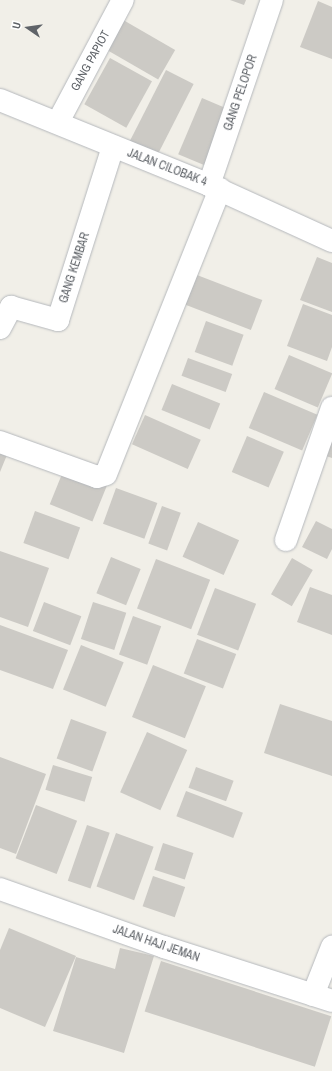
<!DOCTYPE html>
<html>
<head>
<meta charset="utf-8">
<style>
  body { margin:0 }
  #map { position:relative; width:332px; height:1071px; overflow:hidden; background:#f1efe8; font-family:"Archivo Narrow",sans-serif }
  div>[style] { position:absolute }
  .building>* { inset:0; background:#cccac5; transform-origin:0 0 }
  .roads { filter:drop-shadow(0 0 1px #b5b8bc) drop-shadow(0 0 1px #b5b8bc) }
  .minor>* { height:22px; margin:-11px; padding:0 11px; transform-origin:11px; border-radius:11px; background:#fff }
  span { translate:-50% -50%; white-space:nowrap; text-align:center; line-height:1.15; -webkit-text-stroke:3px #fff; paint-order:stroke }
  .street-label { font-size:12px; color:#5f6368 }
  .north { position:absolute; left:8px; top:8px; width:40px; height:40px; -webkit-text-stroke:3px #fff; paint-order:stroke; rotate:283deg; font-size:11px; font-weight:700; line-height:16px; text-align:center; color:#5f6368 }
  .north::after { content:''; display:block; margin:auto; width:14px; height:18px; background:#5f6368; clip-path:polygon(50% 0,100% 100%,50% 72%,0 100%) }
</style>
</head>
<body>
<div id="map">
  <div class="building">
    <div style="clip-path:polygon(230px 0,246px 0,244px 5px)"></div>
    <div style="clip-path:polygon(318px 1px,332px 7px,332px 59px,300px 47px)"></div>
    <div style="left:118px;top:17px;width:66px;height:34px;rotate:30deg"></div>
    <div style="left:110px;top:58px;width:48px;height:53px;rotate:29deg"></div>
    <div style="left:166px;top:70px;width:31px;height:83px;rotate:27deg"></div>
    <div style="left:202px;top:98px;width:30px;height:61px;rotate:23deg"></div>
    <div style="clip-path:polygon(317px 257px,332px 263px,332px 312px,300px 300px)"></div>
    <div style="left:197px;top:275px;width:70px;height:32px;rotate:21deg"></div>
    <div style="clip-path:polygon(303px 304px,332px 315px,332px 347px,327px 361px,287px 346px)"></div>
    <div style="left:206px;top:321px;width:40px;height:33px;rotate:20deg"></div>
    <div style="left:289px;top:355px;width:47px;height:37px;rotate:23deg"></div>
    <div style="left:188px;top:358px;width:47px;height:19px;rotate:20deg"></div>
    <div style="left:172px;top:384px;width:52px;height:28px;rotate:22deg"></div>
    <div style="left:264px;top:392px;width:58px;height:39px;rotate:23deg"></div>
    <div style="left:145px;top:415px;width:61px;height:32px;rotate:24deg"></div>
    <div style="clip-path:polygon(332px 431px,332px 458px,323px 455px)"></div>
    <div style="left:247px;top:436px;width:40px;height:39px;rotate:23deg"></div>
    <div style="clip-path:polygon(0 446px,9px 450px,0 472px)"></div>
    <div style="left:64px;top:469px;width:46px;height:38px;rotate:22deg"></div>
    <div style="left:116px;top:488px;width:44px;height:38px;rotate:20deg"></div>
    <div style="left:162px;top:506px;width:20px;height:40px;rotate:20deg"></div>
    <div style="left:35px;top:511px;width:48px;height:34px;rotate:20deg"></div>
    <div style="clip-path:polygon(316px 521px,332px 529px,332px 549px,327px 559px,302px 547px)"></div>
    <div style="left:198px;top:522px;width:45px;height:38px;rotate:24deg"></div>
    <div style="clip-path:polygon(0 551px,49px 568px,28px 627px,0 617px)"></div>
    <div style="left:111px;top:557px;width:32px;height:39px;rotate:22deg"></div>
    <div style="left:292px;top:558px;width:24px;height:42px;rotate:30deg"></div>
    <div style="left:156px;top:559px;width:58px;height:53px;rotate:21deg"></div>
    <div style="clip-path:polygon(310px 587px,332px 595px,332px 635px,297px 622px)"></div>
    <div style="left:215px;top:588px;width:44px;height:50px;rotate:21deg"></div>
    <div style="left:44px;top:602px;width:40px;height:31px;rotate:21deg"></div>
    <div style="left:93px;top:602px;width:35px;height:39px;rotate:18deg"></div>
    <div style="left:133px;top:616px;width:30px;height:41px;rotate:20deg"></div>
    <div style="clip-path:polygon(0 625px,68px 650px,53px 689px,0 670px)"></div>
    <div style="left:197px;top:639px;width:42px;height:37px;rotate:21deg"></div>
    <div style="left:81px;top:645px;width:46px;height:48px;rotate:22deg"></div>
    <div style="left:153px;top:665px;width:57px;height:56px;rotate:22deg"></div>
    <div style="clip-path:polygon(280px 704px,332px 721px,332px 776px,264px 753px)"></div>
    <div style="left:71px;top:719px;width:38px;height:42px;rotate:20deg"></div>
    <div style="left:147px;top:732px;width:44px;height:66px;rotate:24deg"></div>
    <div style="clip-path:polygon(0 757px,46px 774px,16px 854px,0 848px)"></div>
    <div style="left:53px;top:765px;width:41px;height:26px;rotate:17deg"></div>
    <div style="left:196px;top:767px;width:40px;height:22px;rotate:20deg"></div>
    <div style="left:186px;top:791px;width:61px;height:27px;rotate:21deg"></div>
    <div style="left:36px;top:805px;width:44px;height:57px;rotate:21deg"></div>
    <div style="left:87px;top:825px;width:24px;height:59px;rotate:19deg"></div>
    <div style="left:116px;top:833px;width:40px;height:57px;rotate:20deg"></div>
    <div style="left:163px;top:843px;width:32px;height:28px;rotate:18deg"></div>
    <div style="left:153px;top:876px;width:34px;height:32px;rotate:19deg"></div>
    <div style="clip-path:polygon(9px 928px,76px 956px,45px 1027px,0 1008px,0 950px)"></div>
    <div style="clip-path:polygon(120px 948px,154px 956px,124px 1053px,53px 1031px,76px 957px,115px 969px)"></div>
    <div style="left:161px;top:961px;width:179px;height:53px;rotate:18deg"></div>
  </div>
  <div class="roads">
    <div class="minor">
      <div style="left:0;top:100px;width:226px;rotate:22.1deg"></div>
      <div style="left:209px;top:185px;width:135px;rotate:24.5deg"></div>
      <div style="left:58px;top:122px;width:138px;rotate:-62deg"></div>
      <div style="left:209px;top:185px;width:195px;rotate:-71.2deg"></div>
      <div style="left:0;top:328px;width:24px;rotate:-62deg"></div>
      <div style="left:11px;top:307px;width:49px;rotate:15.5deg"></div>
      <div style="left:58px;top:320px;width:182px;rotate:-72.4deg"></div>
      <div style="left:0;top:442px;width:103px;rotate:19.8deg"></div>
      <div style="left:97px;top:477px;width:9px;rotate:-18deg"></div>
      <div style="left:106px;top:474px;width:307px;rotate:-68.2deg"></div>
      <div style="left:286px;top:540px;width:140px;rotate:-70.8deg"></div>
      <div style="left:0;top:889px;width:174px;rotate:19.5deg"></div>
      <div style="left:164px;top:947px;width:176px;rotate:17.8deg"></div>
      <div style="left:313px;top:995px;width:52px;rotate:-68.4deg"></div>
    </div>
  </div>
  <div class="street-label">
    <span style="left:91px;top:61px;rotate:-61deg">GANG PAPIOT</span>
    <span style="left:241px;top:93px;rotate:-71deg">GANG PELOPOR</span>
    <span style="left:167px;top:168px;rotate:21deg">JALAN CILOBAK 4</span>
    <span style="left:75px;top:268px;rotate:-72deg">GANG KEMBAR</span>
    <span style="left:156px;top:944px;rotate:19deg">JALAN HAJI JEMAN</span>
  </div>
  <div class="north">U</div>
</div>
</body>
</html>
